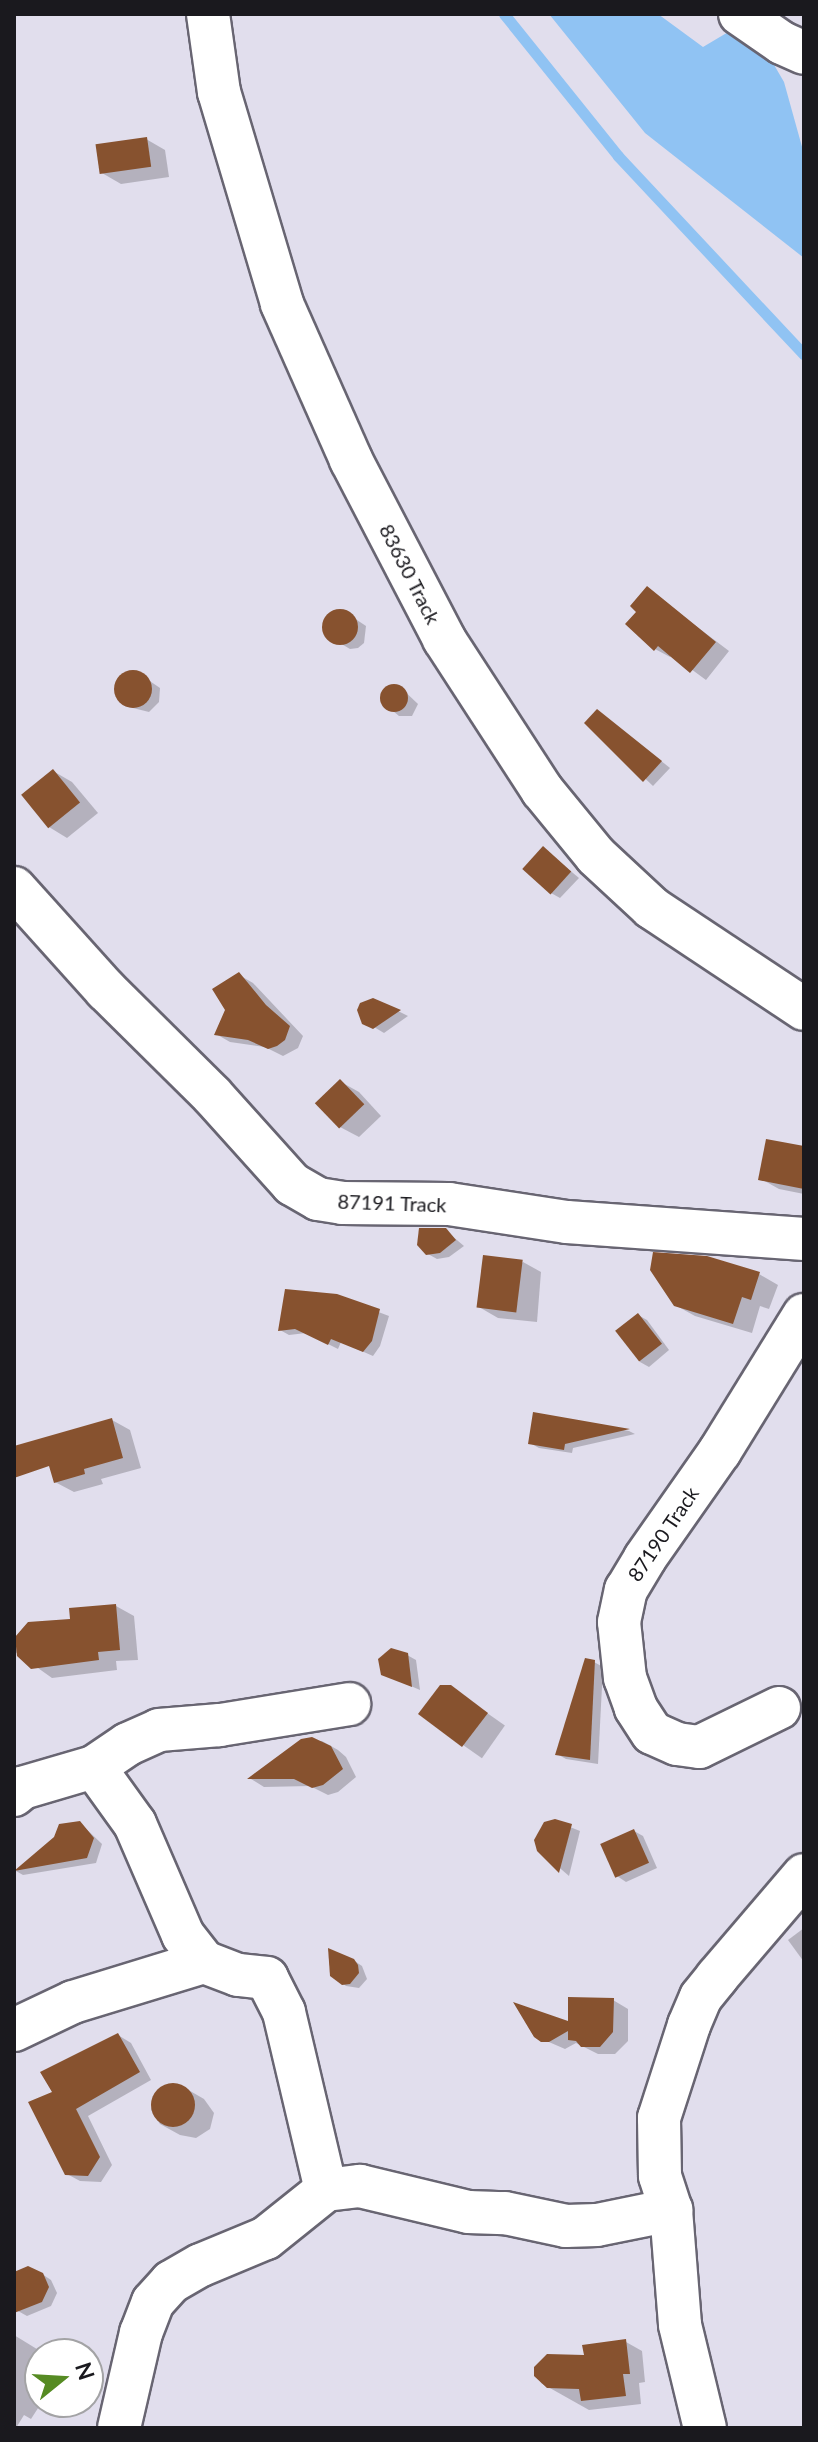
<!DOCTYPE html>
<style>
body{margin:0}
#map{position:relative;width:818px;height:2442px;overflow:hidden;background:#e1deed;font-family:Lato,sans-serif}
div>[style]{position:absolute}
.water>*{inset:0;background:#90c3f3}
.shadow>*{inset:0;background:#0003;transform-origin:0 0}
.stream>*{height:11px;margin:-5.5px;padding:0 5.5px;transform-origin:5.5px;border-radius:5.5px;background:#90c3f3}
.building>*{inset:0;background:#87522f;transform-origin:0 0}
.round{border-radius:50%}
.roads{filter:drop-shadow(2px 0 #686572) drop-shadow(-2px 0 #686572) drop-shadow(0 2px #686572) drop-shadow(0 -2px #686572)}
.minor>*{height:42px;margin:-21px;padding:0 21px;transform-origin:21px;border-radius:21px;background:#fff}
span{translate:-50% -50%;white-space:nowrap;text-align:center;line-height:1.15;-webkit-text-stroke:8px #fff;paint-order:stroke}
.street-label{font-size:20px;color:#1a191e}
.frame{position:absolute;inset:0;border:16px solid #1a191e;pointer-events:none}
.north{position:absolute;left:24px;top:2338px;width:80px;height:80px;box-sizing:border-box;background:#fff;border:2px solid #a3a3a5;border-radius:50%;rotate:72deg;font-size:22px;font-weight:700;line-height:32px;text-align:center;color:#1a191e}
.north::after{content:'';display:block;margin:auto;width:28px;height:36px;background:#568b23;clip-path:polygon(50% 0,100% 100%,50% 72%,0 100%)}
</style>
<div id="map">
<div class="water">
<div style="clip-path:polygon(549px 14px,658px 14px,703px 47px,735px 28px,766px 51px,784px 82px,804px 154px,804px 258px,645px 133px)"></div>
</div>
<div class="shadow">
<div style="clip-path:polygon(146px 139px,165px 150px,169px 177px,121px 184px,102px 173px)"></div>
<div style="clip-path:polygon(647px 589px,729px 651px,706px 680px,672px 655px,670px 657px,655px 649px,638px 612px)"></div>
<div style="clip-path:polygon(342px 610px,366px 626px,364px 643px,358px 648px,350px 649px,325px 634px,327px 617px)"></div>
<div style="clip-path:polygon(138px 673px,160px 688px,159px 702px,149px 712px,125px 706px,116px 688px,124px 674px)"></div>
<div style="clip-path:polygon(399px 686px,418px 704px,412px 716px,399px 716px,381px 701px,389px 688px)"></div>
<div style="clip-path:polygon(606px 717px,670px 768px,653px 786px,587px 723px)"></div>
<div style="clip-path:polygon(53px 771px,72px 782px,98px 813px,67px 838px,49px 827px)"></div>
<div style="clip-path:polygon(543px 848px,579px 878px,560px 898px,551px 893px)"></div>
<div style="clip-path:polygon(239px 975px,253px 983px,303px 1036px,298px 1048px,283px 1056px,265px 1047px,230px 1042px,216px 1034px)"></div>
<div style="clip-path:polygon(372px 1000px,400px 1012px,408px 1016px,384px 1033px,374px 1027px)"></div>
<div style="clip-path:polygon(341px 1082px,359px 1092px,381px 1116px,359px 1137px,340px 1127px,318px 1103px)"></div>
<div style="clip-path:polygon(804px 1148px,804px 1194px,779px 1189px,761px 1179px)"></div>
<div style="clip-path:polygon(445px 1230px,464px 1246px,449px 1257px,437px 1259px,428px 1254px)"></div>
<div style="clip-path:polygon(523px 1262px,541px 1272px,537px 1322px,498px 1318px,479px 1307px)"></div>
<div style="clip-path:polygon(759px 1274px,778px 1285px,769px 1309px,760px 1306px,752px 1333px,695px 1316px,675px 1305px)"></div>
<div style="clip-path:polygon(336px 1296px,389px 1316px,380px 1346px,373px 1356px,341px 1342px,338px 1349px,306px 1333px,289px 1335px,280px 1330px)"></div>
<div style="clip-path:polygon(638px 1315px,647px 1320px,669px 1350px,649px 1367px,640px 1362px)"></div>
<div style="clip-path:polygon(534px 1414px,629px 1431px,635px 1434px,573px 1448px,572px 1453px,539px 1448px,530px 1443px)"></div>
<div style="clip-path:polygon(112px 1420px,130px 1430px,141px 1468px,101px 1479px,103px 1484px,74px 1492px,55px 1482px)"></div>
<div style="clip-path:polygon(116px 1606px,134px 1616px,138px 1660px,116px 1661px,117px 1670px,52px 1678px,14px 1651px,14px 1642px,29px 1624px,73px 1621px)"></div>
<div style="clip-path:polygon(407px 1655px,416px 1660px,420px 1690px,383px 1674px)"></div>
<div style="clip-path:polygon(594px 1662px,603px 1667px,598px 1764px,566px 1759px,557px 1754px)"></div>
<div style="left:450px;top:1687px;width:67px;height:40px;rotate:35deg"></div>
<div style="clip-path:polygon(302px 1741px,322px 1741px,338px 1750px,346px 1757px,356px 1777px,338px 1792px,328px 1795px,310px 1786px,264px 1787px,251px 1779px)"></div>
<div style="clip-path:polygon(555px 1821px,580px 1831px,569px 1876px,539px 1850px)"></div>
<div style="clip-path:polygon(80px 1823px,102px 1844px,96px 1863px,23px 1875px,16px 1871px)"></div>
<div style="clip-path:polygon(634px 1831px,643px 1836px,657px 1868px,626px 1882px,617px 1876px)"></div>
<div style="clip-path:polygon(804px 1928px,804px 1962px,788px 1940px)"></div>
<div style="clip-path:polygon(353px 1960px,362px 1966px,367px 1979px,359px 1988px,346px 1986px,332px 1975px)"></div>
<div style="clip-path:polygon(613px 2000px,628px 2009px,628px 2041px,615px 2054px,598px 2054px,576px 2043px,565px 2049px,535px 2036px,570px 2024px)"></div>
<div style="clip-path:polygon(118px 2035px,131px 2043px,151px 2080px,88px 2116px,112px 2165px,101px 2182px,80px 2181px,67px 2174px,55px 2094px,43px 2073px)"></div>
<div style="clip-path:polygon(168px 2084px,185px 2088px,204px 2099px,214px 2113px,210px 2129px,196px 2138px,180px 2135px,160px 2124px,151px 2110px,155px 2093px)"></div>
<div style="clip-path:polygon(42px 2274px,51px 2280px,57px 2293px,51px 2306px,27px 2316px,18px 2311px,14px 2299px,14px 2276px)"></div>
<div style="clip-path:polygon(14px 2335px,45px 2354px,40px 2354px,42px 2402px,31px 2419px,24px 2415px,16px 2428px)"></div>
<div style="clip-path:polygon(626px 2342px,642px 2351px,645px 2382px,639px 2383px,641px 2404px,589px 2410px,541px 2383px,537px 2367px,586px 2357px)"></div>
</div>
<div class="stream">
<div style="left:504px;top:14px;width:182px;rotate:51.2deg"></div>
<div style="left:618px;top:156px;width:272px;rotate:46.9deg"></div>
</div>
<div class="building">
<div style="left:147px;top:137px;width:30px;height:52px;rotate:82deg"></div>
<div style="clip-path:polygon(647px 586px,716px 642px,690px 673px,658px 646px,654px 651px,625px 624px,636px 612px,630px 606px)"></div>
<div class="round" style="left:322px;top:609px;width:36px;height:36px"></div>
<div class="round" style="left:114px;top:670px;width:38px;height:38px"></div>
<div class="round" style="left:380px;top:684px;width:28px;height:28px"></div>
<div style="clip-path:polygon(597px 709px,662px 761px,643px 782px,584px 723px)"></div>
<div style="left:53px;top:769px;width:43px;height:41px;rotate:51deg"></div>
<div style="left:543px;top:846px;width:38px;height:31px;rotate:42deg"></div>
<div style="clip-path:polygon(239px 972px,266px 1005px,290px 1026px,285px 1040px,277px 1046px,268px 1049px,248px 1040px,214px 1035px,225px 1010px,212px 989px)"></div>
<div style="clip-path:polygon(373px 998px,401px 1010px,373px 1029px,362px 1024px,357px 1010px,360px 1003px)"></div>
<div style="left:340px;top:1079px;width:35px;height:35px;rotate:46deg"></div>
<div style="clip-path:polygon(766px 1139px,804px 1146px,804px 1189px,758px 1180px)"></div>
<div style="clip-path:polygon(419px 1228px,446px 1228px,456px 1240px,440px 1253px,426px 1255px,417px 1245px)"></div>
<div style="clip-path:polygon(653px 1252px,707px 1256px,760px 1272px,751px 1300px,742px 1297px,733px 1324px,674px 1306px,650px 1270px)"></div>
<div style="left:483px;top:1255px;width:40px;height:53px;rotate:7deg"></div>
<div style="clip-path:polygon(285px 1289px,337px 1294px,380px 1309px,372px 1341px,363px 1352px,331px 1339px,328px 1345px,295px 1329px,278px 1331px)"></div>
<div style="left:638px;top:1313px;width:39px;height:29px;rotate:52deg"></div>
<div style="clip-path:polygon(533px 1412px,630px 1429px,565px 1444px,564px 1450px,528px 1444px)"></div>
<div style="clip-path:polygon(112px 1418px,123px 1458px,84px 1469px,85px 1474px,54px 1483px,49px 1466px,14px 1478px,14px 1446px)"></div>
<div style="clip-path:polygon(116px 1604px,120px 1650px,98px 1652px,99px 1660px,31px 1669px,17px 1656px,15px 1637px,28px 1622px,70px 1619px,69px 1608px)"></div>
<div style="clip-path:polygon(391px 1648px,408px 1653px,412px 1687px,381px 1675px,378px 1659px)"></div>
<div style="clip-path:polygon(585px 1658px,595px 1660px,590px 1760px,555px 1755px)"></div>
<div style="clip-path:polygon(440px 1685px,451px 1685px,488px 1713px,462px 1747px,418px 1714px)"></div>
<div style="clip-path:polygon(312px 1737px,331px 1746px,343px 1769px,323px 1785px,312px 1788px,294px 1779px,247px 1779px,301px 1739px)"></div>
<div style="clip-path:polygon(555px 1819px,572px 1824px,559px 1873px,537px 1851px,534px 1840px,544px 1822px)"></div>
<div style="clip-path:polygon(80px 1821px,94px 1838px,87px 1858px,14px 1871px,54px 1837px,59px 1824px)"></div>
<div style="left:634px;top:1829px;width:37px;height:37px;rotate:66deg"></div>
<div style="clip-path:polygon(328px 1948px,354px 1959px,358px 1965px,359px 1973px,350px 1984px,342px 1985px,330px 1976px)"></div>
<div style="clip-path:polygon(568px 1997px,614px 1998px,613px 2032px,600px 2047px,581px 2047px,576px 2041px,568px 2040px,568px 2031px,549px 2042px,541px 2042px,534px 2037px,513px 2002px,568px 2021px)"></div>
<div style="clip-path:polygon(118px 2033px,140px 2072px,76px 2109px,100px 2157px,88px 2176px,65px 2175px,28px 2102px,52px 2092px,40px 2072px)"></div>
<div class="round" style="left:151px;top:2083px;width:44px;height:44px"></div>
<div style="clip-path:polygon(28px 2266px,43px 2273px,49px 2287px,42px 2302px,14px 2313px,14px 2272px)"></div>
<div style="clip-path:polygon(626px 2339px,630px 2374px,623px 2374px,626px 2396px,581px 2401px,579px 2389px,547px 2388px,534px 2376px,534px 2367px,547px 2354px,584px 2355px,582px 2345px)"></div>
</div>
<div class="roads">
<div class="minor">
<div style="left:208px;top:14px;width:79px;rotate:82deg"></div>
<div style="left:219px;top:92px;width:221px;rotate:73.4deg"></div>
<div style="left:282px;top:304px;width:171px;rotate:66.1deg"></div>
<div style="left:351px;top:460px;width:202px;rotate:62.5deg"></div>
<div style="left:444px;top:639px;width:180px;rotate:57deg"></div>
<div style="left:542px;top:790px;width:85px;rotate:50.7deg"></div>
<div style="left:596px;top:856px;width:76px;rotate:42.9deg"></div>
<div style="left:652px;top:908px;width:182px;rotate:33.6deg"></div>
<div style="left:740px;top:14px;width:51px;rotate:34.6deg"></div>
<div style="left:782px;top:43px;width:24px;rotate:24deg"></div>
<div style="left:14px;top:888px;width:137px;rotate:48deg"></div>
<div style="left:106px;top:990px;width:149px;rotate:44.7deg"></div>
<div style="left:212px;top:1095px;width:120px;rotate:48deg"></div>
<div style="left:292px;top:1184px;width:30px;rotate:30deg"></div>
<div style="left:318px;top:1199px;width:24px;rotate:9deg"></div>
<div style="left:342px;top:1203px;width:107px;rotate:0.5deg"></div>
<div style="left:449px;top:1204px;width:119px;rotate:8.7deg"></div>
<div style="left:567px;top:1222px;width:238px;rotate:4.1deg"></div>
<div style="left:779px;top:1708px;width:89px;rotate:154deg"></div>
<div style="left:699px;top:1747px;width:22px;rotate:-172deg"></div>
<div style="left:677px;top:1744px;width:27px;rotate:-156deg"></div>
<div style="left:652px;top:1733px;width:30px;rotate:-123deg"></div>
<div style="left:636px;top:1708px;width:32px;rotate:-110deg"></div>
<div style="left:625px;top:1678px;width:56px;rotate:-96.1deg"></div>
<div style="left:619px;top:1622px;width:33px;rotate:-78deg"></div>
<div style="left:626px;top:1590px;width:37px;rotate:-59deg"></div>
<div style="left:645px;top:1558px;width:131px;rotate:-55deg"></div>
<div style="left:720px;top:1451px;width:160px;rotate:-58.3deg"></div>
<div style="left:14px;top:1795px;width:11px;rotate:-41deg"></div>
<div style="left:22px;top:1788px;width:75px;rotate:-16.3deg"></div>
<div style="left:14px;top:2030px;width:65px;rotate:-25.4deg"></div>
<div style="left:73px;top:2002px;width:137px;rotate:-17deg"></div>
<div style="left:326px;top:2190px;width:183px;rotate:-103.3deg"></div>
<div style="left:284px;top:2012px;width:38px;rotate:-117deg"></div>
<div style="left:267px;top:1978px;width:29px;rotate:-174deg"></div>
<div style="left:238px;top:1975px;width:36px;rotate:-159deg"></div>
<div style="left:204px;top:1962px;width:34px;rotate:-128deg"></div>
<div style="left:183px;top:1935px;width:121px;rotate:-113.4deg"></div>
<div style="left:135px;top:1824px;width:70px;rotate:-125.7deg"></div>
<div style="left:94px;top:1767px;width:41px;rotate:-34.1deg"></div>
<div style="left:128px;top:1744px;width:34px;rotate:-24deg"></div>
<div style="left:159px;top:1730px;width:61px;rotate:-4.7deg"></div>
<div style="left:220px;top:1725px;width:131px;rotate:-9.2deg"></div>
<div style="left:671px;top:2210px;width:36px;rotate:-108deg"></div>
<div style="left:660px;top:2176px;width:58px;rotate:-91deg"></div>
<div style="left:659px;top:2118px;width:98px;rotate:-72.1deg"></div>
<div style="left:689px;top:2025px;width:30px;rotate:-67deg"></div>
<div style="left:701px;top:1997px;width:26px;rotate:-51deg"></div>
<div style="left:717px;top:1977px;width:134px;rotate:-49.5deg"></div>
<div style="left:119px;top:2428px;width:98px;rotate:-77deg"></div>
<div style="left:141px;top:2333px;width:33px;rotate:-69deg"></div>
<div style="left:153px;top:2302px;width:27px;rotate:-48deg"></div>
<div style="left:171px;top:2282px;width:34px;rotate:-30deg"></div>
<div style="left:201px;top:2265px;width:70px;rotate:-22.6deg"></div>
<div style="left:266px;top:2238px;width:77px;rotate:-38.7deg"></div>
<div style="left:326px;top:2190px;width:34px;rotate:-7deg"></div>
<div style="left:360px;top:2186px;width:111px;rotate:13.5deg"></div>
<div style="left:468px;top:2212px;width:37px;rotate:2deg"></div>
<div style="left:505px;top:2213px;width:62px;rotate:12deg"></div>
<div style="left:566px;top:2226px;width:31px;rotate:-2deg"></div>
<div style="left:597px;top:2225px;width:76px;rotate:-11.5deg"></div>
<div style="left:671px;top:2210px;width:115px;rotate:85.5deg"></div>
<div style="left:680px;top:2325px;width:106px;rotate:76.4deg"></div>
</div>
</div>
<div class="street-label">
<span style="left:410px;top:574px;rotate:63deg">83630 Track</span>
<span style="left:392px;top:1203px;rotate:2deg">87191 Track</span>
<span style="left:663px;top:1534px;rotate:-56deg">87190 Track</span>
</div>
<div class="frame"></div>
<div class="north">N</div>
</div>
